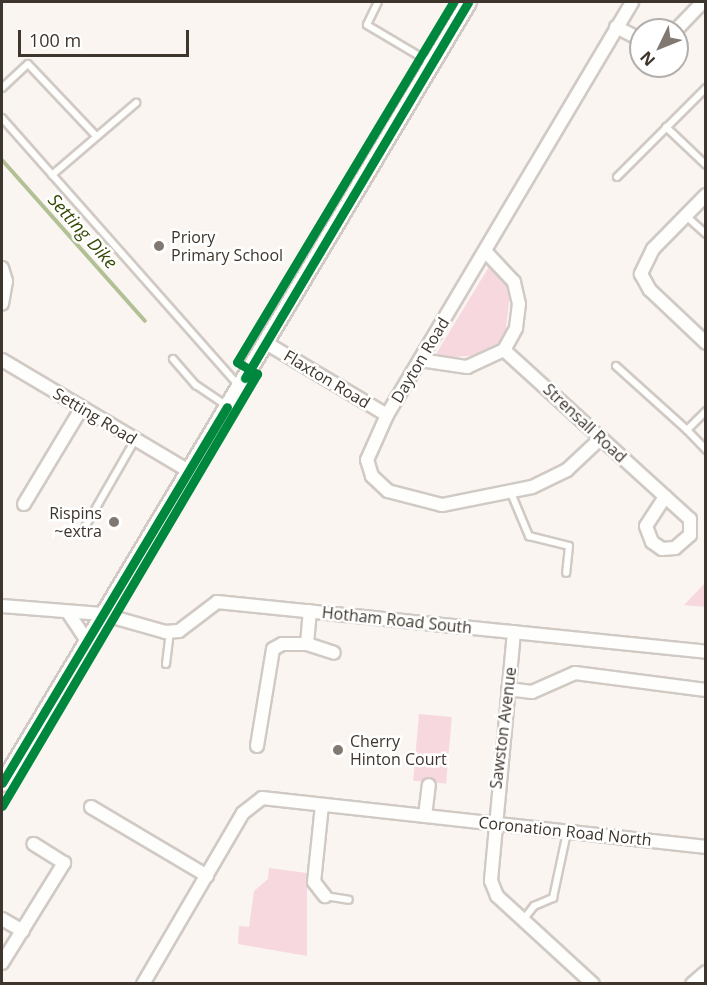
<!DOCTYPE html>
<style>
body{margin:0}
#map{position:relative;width:707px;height:985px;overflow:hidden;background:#faf5f0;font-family:"Open Sans",sans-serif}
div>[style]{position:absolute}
.green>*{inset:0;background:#f7d8de;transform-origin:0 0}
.stream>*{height:4px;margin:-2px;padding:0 2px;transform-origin:2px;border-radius:2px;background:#b2c096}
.roads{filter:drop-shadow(2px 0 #d1cac4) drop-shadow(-2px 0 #d1cac4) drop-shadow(0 2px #d1cac4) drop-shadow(0 -2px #d1cac4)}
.service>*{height:6px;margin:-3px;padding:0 3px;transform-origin:3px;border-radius:3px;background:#fefefd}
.minor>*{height:12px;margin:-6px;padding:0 6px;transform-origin:6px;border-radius:6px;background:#fefefd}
.tertiary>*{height:15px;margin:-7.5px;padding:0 7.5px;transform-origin:7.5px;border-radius:7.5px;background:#fefefd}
.cycleway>*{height:9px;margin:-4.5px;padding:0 4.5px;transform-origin:4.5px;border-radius:4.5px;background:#00873e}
.dots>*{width:16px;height:16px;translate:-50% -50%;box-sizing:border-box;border:3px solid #fff;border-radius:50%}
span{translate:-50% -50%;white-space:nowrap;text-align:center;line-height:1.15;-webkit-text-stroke:5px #fff;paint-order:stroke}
.poi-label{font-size:16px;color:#3e352c}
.left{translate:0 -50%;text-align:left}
.right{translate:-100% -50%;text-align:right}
.street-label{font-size:16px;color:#3e352c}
.water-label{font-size:18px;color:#354804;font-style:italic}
.frame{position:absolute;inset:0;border:3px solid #3e352c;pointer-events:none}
.north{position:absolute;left:629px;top:18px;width:60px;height:60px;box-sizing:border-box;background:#fff;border:2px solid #b2aeab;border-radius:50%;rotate:227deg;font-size:16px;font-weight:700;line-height:24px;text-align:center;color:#3e352c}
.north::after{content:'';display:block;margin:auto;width:21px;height:27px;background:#807871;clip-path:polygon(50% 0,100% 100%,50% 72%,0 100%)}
.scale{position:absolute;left:18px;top:30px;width:171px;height:27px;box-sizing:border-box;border:3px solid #3e352c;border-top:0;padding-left:8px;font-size:18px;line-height:21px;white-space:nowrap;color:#3e352c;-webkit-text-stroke:4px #fff;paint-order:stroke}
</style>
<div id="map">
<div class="green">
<div style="clip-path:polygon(490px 265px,504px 276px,510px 294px,505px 337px,483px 355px,441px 358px,436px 354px)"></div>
<div style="clip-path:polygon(705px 583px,705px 607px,684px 605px)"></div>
<div style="left:419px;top:714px;width:33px;height:67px;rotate:5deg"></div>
<div style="clip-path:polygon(269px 868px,307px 873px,307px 956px,238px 944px,239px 926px,249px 927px,254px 891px,268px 879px)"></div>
</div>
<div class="stream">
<div style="left:2px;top:160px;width:215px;rotate:48.4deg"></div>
</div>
<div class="roads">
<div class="service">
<div style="left:378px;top:2px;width:25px;rotate:116deg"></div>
<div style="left:367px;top:25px;width:74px;rotate:30.7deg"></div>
<div style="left:2px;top:88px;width:35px;rotate:-43deg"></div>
<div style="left:28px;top:64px;width:99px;rotate:46.6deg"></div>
<div style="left:2px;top:118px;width:358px;rotate:48.5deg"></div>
<div style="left:666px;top:127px;width:55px;rotate:43.5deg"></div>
<div style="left:52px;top:175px;width:111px;rotate:-40.6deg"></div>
<div style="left:617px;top:177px;width:126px;rotate:-45deg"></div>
<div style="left:686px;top:216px;width:27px;rotate:42deg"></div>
<div style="left:173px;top:359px;width:35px;rotate:49deg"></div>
<div style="left:196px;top:385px;width:37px;rotate:34deg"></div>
<div style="left:616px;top:366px;width:96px;rotate:42deg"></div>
<div style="left:706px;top:411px;width:27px;rotate:135deg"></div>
<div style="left:687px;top:430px;width:28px;rotate:46deg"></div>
<div style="left:511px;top:493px;width:47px;rotate:67.3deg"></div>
<div style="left:529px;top:536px;width:41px;rotate:14deg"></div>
<div style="left:569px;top:546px;width:27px;rotate:96deg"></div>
<div style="left:85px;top:527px;width:100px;rotate:-60.1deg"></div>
<div style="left:166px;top:664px;width:32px;rotate:-83deg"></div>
<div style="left:325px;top:896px;width:24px;rotate:9deg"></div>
<div style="left:523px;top:920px;width:18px;rotate:-52deg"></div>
<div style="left:534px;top:906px;width:21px;rotate:-23deg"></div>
<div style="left:553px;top:898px;width:67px;rotate:-78deg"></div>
</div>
<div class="minor">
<div style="left:616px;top:27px;width:28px;rotate:27deg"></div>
<div style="left:676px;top:30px;width:39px;rotate:-46deg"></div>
<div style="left:706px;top:195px;width:76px;rotate:134.5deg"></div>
<div style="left:653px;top:249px;width:28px;rotate:116deg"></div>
<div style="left:641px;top:274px;width:18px;rotate:61deg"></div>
<div style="left:650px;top:290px;width:77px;rotate:43.4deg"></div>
<div style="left:2px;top:268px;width:14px;rotate:73deg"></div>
<div style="left:6px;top:281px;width:23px;rotate:100deg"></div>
<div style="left:266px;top:343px;width:141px;rotate:30.8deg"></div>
<div style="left:504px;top:350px;width:251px;rotate:42.3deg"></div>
<div style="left:690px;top:519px;width:16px;rotate:90deg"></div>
<div style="left:690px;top:535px;width:20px;rotate:139deg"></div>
<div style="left:675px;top:548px;width:13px;rotate:176deg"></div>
<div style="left:662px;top:549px;width:12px;rotate:-145deg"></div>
<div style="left:652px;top:542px;width:17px;rotate:-111deg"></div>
<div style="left:646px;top:526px;width:35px;rotate:-57deg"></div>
<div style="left:2px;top:360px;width:217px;rotate:30.7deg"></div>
<div style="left:420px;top:360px;width:48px;rotate:8.5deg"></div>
<div style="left:467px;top:367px;width:41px;rotate:-24.7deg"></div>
<div style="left:504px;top:350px;width:25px;rotate:-61deg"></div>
<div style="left:516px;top:328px;width:24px;rotate:-83deg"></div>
<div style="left:519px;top:304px;width:23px;rotate:-103deg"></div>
<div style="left:514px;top:282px;width:42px;rotate:-133.1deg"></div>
<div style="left:601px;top:438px;width:47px;rotate:136.7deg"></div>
<div style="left:567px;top:470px;width:39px;rotate:154deg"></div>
<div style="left:532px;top:487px;width:92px;rotate:168.7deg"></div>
<div style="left:442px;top:505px;width:56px;rotate:-165.5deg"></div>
<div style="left:388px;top:491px;width:22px;rotate:-137deg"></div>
<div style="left:372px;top:476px;width:17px;rotate:-107deg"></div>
<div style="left:367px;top:460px;width:49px;rotate:-66deg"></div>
<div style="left:387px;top:415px;width:480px;rotate:-59.3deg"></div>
<div style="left:24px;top:504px;width:111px;rotate:-59deg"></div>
<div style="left:2px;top:606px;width:100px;rotate:4.6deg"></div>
<div style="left:102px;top:614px;width:66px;rotate:15.9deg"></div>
<div style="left:165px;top:632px;width:14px;rotate:-4deg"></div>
<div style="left:179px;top:631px;width:48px;rotate:-37.3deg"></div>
<div style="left:217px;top:602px;width:492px;rotate:5.8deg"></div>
<div style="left:69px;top:614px;width:30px;rotate:56deg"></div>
<div style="left:514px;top:632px;width:250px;rotate:95.3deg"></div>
<div style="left:491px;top:881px;width:16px;rotate:68deg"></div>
<div style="left:497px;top:896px;width:130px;rotate:42.5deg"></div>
<div style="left:307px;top:644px;width:33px;rotate:-85deg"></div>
<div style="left:508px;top:689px;width:24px;rotate:7deg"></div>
<div style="left:532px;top:692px;width:47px;rotate:-23.8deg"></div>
<div style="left:575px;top:673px;width:132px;rotate:7.4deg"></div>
<div style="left:257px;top:746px;width:98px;rotate:-80.6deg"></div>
<div style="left:273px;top:649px;width:10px;rotate:-29deg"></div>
<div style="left:282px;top:644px;width:25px"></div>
<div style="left:307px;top:644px;width:28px;rotate:18deg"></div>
<div style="left:322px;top:805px;width:77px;rotate:95.9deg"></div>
<div style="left:314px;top:882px;width:18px;rotate:52deg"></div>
<div style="left:91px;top:807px;width:135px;rotate:30.7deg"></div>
<div style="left:425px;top:816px;width:31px;rotate:-83deg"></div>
<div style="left:2px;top:919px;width:24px;rotate:30deg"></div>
<div style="left:2px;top:963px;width:118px;rotate:-58.2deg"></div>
<div style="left:64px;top:863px;width:36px;rotate:-148deg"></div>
<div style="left:143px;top:984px;width:198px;rotate:-59.7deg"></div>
<div style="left:243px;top:813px;width:24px;rotate:-38deg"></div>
<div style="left:262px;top:798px;width:445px;rotate:6.3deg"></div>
<div style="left:692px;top:984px;width:18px;rotate:-41deg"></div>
</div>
<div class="tertiary">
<div style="left:2px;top:783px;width:909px;rotate:-59.18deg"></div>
</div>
</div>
<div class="cycleway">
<div style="left:245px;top:378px;width:437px;rotate:-59.3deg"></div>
<div style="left:2px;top:783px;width:438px;rotate:-59.1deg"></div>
<div style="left:2px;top:806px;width:502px;rotate:-59.45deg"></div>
<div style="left:257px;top:374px;width:23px;rotate:-149deg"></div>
<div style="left:237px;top:362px;width:420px;rotate:-59deg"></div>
</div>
<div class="dots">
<div style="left:159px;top:246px;background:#807871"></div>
<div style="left:114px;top:522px;background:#807871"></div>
<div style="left:338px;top:750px;background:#807871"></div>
</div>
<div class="poi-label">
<span class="left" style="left:171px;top:246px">Priory<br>Primary School</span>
<span class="right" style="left:102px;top:522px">Rispins<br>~extra</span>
<span class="left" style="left:350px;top:750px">Cherry<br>Hinton Court</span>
</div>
<div class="street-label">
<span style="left:420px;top:360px;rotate:-59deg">Dayton Road</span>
<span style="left:327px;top:379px;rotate:31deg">Flaxton Road</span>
<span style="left:95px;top:416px;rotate:31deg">Setting Road</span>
<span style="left:585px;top:423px;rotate:43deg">Strensall Road</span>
<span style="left:397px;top:620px;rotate:6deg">Hotham Road South</span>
<span style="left:503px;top:728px;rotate:-83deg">Sawston Avenue</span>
<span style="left:565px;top:831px;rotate:6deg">Coronation Road North</span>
</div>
<div class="water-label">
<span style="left:83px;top:231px;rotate:48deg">Setting Dike</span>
</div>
<div class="frame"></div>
<div class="north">N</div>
<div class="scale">100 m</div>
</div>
